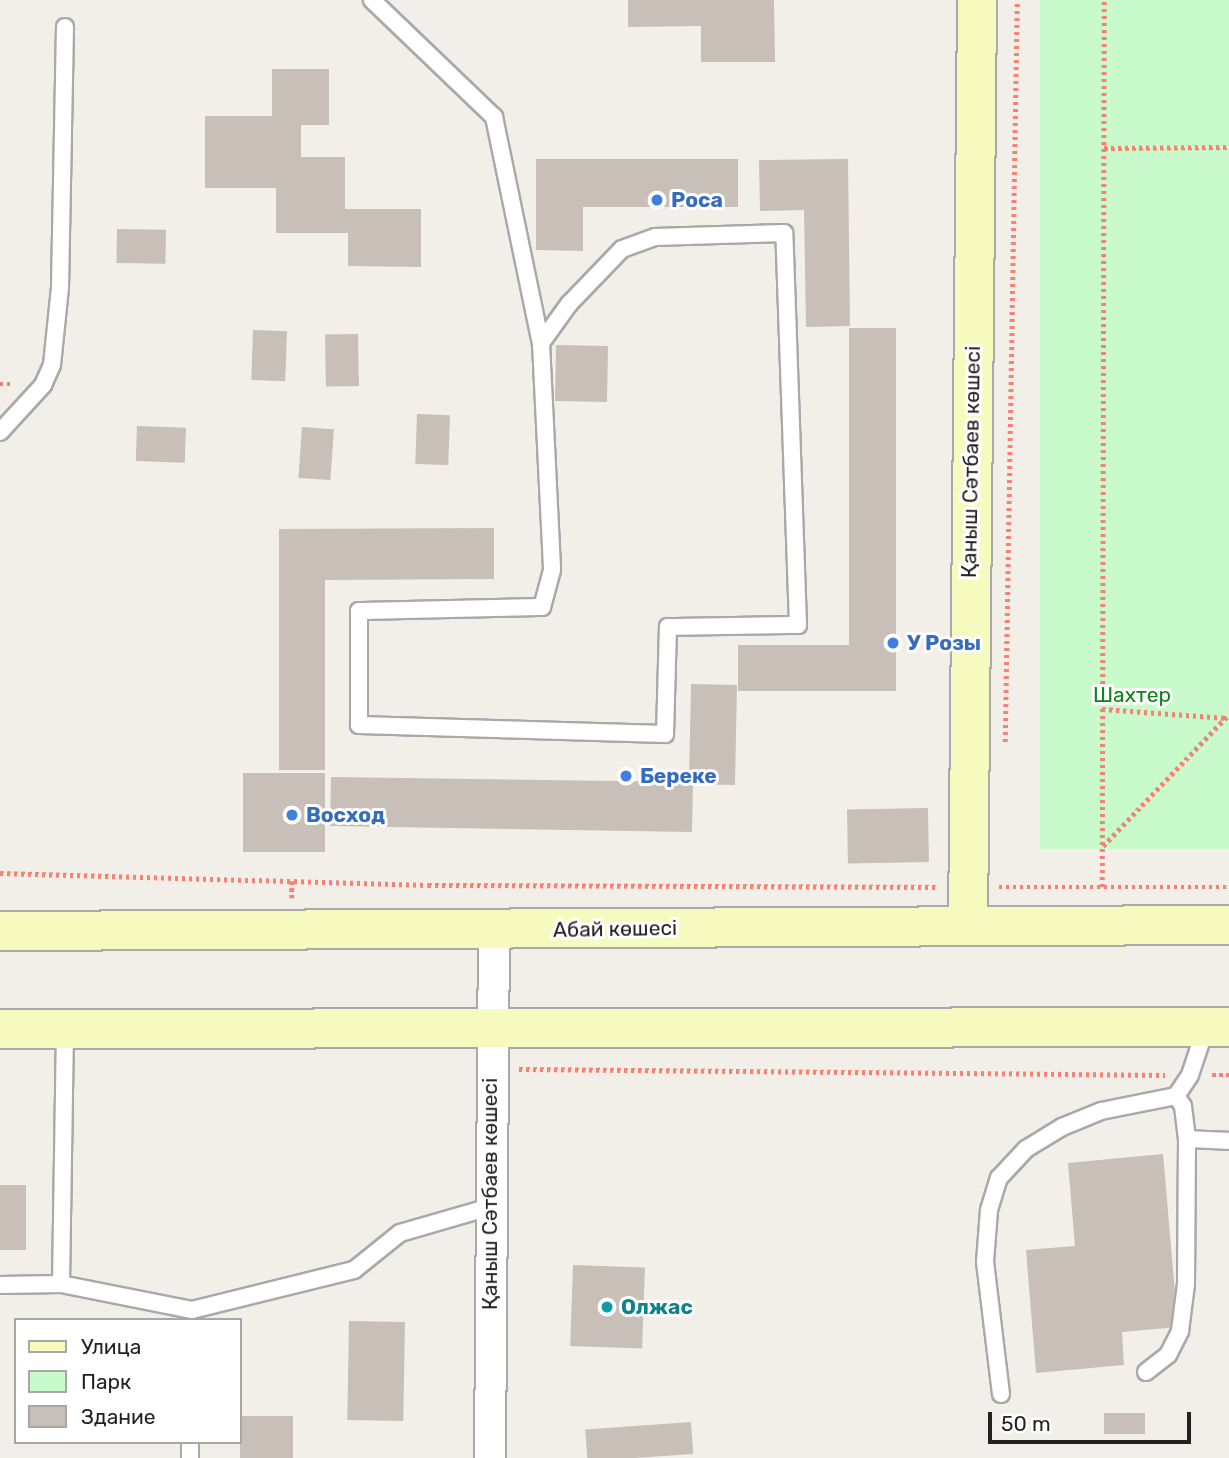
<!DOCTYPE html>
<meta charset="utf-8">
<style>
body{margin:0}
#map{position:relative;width:1229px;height:1458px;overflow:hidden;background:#f2efe9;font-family:Rubik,sans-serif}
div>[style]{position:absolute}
.park>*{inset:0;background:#c8facc;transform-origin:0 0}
.building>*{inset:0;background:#c7bfb8;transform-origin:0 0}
.path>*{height:4.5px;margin-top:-2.25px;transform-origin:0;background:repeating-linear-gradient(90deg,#fa8072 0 3.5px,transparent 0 7px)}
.roads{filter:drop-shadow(2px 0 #a9a9a9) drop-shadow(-2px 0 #a9a9a9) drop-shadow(0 2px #a9a9a9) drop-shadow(0 -2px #a9a9a9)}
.lane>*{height:16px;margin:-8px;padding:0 8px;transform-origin:8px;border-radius:8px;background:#fff}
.street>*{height:30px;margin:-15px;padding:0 15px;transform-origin:15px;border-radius:15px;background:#fff}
.secondary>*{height:38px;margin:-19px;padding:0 19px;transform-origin:19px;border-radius:19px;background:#f7fabf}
.dots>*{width:19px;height:19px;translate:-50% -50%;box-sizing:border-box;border:4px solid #fff;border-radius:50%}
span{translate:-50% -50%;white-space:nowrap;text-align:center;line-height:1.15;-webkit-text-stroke:6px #fff;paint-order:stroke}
.shop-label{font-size:21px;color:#366cbe;font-weight:700}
.left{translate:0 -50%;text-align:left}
.street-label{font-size:21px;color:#222}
.park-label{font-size:21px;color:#0c8416}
.culture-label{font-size:21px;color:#0d838f;font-weight:700}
.legend{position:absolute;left:14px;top:1318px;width:228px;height:126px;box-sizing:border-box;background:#fff;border:2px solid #a7a7a7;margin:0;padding:9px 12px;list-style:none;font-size:21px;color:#222}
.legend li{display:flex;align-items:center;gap:14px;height:35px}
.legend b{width:35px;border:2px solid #a7a7a7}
.scale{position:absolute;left:988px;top:1412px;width:203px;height:32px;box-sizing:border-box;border:4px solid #222;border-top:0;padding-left:9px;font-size:21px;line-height:24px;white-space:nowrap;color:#222;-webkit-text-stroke:5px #fff;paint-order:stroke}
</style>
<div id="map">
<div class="park">
<div style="left:1040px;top:0;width:189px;height:849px"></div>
</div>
<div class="building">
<div style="clip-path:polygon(628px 0,774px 0,775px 62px,701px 62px,701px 26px,628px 27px)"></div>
<div style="clip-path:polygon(272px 69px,329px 69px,329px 125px,301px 125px,301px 157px,345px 157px,345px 209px,421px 209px,421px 267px,348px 266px,348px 233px,276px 233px,276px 188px,205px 188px,205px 116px,272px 116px)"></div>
<div style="clip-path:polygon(536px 159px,738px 159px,738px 207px,583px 207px,583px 251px,536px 250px)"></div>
<div style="clip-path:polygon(848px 159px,850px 326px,806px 327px,804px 210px,760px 211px,759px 160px)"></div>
<div style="left:117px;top:229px;width:49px;height:34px;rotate:1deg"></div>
<div style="clip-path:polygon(849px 328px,896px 328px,896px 691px,738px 691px,738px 645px,849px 645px)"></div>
<div style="left:253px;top:330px;width:34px;height:50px;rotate:2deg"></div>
<div style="left:358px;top:334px;width:52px;height:33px;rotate:89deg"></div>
<div style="left:556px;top:345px;width:52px;height:56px;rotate:1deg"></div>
<div style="left:417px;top:414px;width:33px;height:50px;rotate:2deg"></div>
<div style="left:137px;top:426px;width:49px;height:35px;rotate:2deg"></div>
<div style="left:302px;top:427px;width:32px;height:51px;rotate:4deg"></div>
<div style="clip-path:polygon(494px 528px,494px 579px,325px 580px,325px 770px,279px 770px,279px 529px)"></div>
<div style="clip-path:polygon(691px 684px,737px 685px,735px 785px,693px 784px,692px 832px,330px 826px,331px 777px,689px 782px)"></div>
<div style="left:325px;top:773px;width:79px;height:82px;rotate:90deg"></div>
<div style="left:928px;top:808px;width:54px;height:81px;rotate:89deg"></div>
<div style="clip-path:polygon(1163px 1154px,1178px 1327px,1122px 1332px,1124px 1365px,1036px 1373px,1026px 1250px,1075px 1246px,1068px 1163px)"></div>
<div style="left:0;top:1185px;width:26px;height:65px"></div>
<div style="left:573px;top:1265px;width:72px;height:81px;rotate:2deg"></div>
<div style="left:349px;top:1321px;width:56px;height:99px;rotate:1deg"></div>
<div style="left:1145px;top:1413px;width:21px;height:41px;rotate:90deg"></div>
<div style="left:240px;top:1416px;width:53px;height:42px"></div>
<div style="left:691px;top:1422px;width:32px;height:106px;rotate:86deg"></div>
</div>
<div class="path">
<div style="left:1104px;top:148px;width:125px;rotate:-0.5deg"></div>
<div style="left:0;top:384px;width:14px"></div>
<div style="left:1102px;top:709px;width:125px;rotate:4.1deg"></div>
<div style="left:1005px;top:742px;width:742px;rotate:-89.07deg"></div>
<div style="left:1103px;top:846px;width:182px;rotate:-46.3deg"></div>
<div style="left:0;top:873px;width:428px;rotate:1.6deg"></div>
<div style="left:428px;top:885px;width:510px;rotate:0.22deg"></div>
<div style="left:292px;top:881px;width:17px;rotate:90deg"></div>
<div style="left:999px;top:887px;width:230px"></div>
<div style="left:1102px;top:887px;width:887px;rotate:-89.87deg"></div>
<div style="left:519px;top:1069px;width:646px;rotate:0.53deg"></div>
<div style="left:1212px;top:1075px;width:17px"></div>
</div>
<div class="roads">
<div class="lane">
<div style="left:372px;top:0;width:169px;rotate:43.8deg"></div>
<div style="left:494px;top:117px;width:231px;rotate:78.3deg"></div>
<div style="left:541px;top:343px;width:227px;rotate:87.2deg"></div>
<div style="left:552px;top:570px;width:38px;rotate:105deg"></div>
<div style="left:542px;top:607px;width:183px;rotate:178.7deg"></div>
<div style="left:359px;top:611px;width:114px;rotate:90deg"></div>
<div style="left:359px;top:725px;width:306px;rotate:1.7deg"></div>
<div style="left:665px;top:734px;width:107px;rotate:-88.4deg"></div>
<div style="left:668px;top:627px;width:130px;rotate:-0.9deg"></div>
<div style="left:798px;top:625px;width:392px;rotate:-92deg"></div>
<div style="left:784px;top:233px;width:129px;rotate:178.2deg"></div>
<div style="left:655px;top:237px;width:35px;rotate:160deg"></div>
<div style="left:622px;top:249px;width:76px;rotate:133.9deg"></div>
<div style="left:569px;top:304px;width:48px;rotate:125.7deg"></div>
<div style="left:0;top:432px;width:64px;rotate:-47.5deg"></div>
<div style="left:43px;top:385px;width:22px;rotate:-66deg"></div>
<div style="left:52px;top:365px;width:78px;rotate:-84.1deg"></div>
<div style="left:60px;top:287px;width:260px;rotate:-88.9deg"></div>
<div style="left:1187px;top:1139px;width:42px;rotate:2.7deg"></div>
<div style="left:61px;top:1284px;width:134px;rotate:11.2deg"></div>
<div style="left:192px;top:1310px;width:167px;rotate:-13.9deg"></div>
<div style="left:354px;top:1270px;width:59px;rotate:-38.8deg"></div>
<div style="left:400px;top:1233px;width:94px;rotate:-16.1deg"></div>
<div style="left:0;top:1285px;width:61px;rotate:-0.9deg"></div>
<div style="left:61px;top:1284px;width:255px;rotate:-89.1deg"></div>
<div style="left:1146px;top:1372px;width:28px;rotate:-38deg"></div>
<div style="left:1168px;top:1355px;width:27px;rotate:-63deg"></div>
<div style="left:1180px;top:1331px;width:47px;rotate:-82.7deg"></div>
<div style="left:1186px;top:1284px;width:145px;rotate:-89.6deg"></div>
<div style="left:1187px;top:1139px;width:33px;rotate:-97deg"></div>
<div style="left:1183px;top:1106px;width:12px;rotate:-125deg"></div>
<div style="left:1001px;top:1394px;width:133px;rotate:-96.9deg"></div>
<div style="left:985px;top:1262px;width:52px;rotate:-85.6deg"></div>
<div style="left:989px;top:1210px;width:34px;rotate:-73deg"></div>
<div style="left:999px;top:1178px;width:40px;rotate:-47deg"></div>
<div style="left:1026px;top:1149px;width:42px;rotate:-31.4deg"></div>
<div style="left:1062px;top:1127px;width:42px;rotate:-22.3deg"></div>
<div style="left:1101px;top:1111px;width:76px;rotate:-11.3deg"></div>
<div style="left:1176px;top:1096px;width:25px;rotate:-56deg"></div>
<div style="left:1190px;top:1075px;width:51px;rotate:-71.6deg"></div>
<div style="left:190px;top:1458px;width:16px;rotate:-90deg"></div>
</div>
<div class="street">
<div style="left:490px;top:1458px;width:527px;rotate:-89.57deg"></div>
</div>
<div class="secondary">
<div style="left:968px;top:925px;width:925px;rotate:-89.44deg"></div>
<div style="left:0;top:931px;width:1229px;rotate:-0.28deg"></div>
<div style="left:0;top:1029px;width:1229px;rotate:-0.09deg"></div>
</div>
</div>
<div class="dots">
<div style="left:657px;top:200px;background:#3f7fe0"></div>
<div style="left:893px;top:643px;background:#3f7fe0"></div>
<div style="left:626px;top:776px;background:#3f7fe0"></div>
<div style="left:292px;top:815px;background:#3f7fe0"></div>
<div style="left:607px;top:1307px;background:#0f9aa8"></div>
</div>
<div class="shop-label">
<span class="left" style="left:671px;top:200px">Роса</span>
<span class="left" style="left:907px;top:643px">У Розы</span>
<span class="left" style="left:640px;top:776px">Береке</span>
<span class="left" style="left:306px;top:815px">Восход</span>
</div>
<div class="street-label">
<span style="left:971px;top:462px;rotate:-89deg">Қаныш Сәтбаев көшесі</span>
<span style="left:615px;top:929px;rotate:-1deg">Абай көшесі</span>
<span style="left:490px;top:1194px;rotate:-90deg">Қаныш Сәтбаев көшесі</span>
</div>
<div class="park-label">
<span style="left:1132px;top:695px">Шахтер</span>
</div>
<div class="culture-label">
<span class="left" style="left:621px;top:1307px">Олжас</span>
</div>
<ul class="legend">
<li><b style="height:9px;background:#f7fabf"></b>Улица</li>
<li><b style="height:19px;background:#c8facc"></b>Парк</li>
<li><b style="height:19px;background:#c7bfb8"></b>Здание</li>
</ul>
<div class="scale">50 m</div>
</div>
